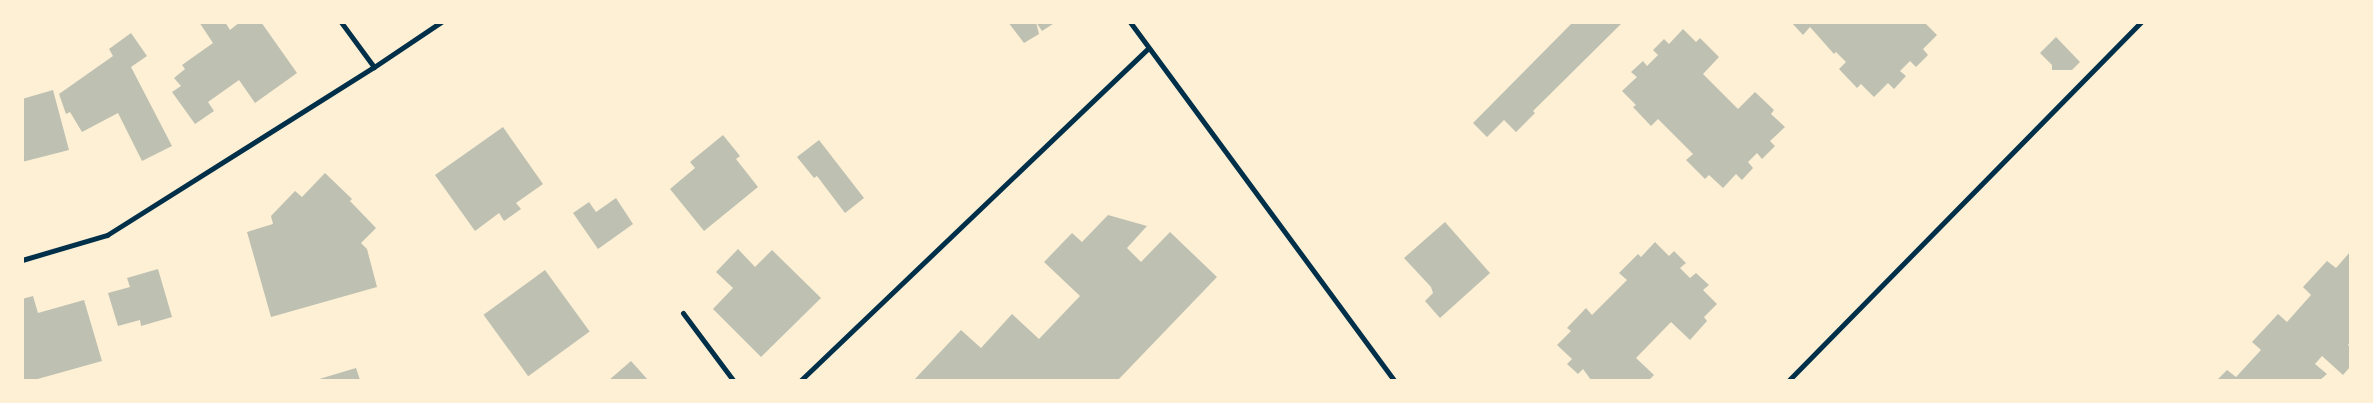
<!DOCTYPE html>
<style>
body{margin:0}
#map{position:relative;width:2373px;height:403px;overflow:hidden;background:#fdf0d5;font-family:"Sofia Sans Condensed",sans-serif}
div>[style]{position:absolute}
.building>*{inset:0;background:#bec0b2;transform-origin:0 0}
.minor>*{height:5px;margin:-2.5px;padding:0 2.5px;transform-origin:2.5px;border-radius:2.5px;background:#003049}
span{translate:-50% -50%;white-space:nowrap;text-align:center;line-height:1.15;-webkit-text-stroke:4px #fdf0d5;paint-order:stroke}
.frame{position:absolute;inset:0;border:24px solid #fdf0d5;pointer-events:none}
</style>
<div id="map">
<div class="building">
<div style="clip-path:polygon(199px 22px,225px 22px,230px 30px,240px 22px,261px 22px,297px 73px,255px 103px,239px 80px,208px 102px,214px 111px,195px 124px,172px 92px,181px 86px,174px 78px,185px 69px,182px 65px,213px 43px)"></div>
<div style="clip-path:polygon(1008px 22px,1036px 22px,1039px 34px,1024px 43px)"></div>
<div style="clip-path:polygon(1036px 22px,1056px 22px,1042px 31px)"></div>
<div style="clip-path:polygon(1573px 22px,1623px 22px,1533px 111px,1535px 113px,1516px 132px,1504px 120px,1487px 137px,1473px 123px)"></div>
<div style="clip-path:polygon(1791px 22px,1924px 22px,1937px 35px,1923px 49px,1928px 55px,1916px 67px,1910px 61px,1900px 71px,1906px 76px,1894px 89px,1888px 83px,1874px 97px,1861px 84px,1857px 88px,1839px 69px,1846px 62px,1836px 52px,1834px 54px,1810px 27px,1803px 35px)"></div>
<div style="clip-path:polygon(1683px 29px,1696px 42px,1700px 38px,1719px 57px,1703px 74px,1738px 109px,1755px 92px,1774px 110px,1771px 114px,1785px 127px,1770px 141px,1775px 146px,1762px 159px,1757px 153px,1748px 162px,1753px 168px,1742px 180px,1736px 174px,1723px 188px,1709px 175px,1705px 179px,1686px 160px,1693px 154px,1658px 119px,1651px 126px,1633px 107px,1636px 105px,1622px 91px,1637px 77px,1631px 72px,1643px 61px,1647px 66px,1658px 55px,1653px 50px,1664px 39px,1669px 44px)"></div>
<div style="clip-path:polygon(131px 33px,147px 56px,131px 67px,172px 146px,142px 161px,118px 113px,82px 132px,70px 112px,66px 114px,59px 94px,113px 56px,109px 49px)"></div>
<div style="clip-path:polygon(2056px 37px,2080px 62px,2072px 70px,2052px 70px,2052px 65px,2040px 53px)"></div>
<div style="clip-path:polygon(53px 90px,69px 150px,22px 162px,22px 99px)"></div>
<div style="clip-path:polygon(503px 127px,543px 184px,516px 203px,521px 209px,504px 221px,499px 213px,475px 231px,435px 175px)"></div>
<div style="clip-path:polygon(723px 135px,740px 156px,736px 159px,758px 187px,704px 231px,670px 189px,695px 168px,690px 162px)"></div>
<div style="clip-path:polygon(819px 140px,864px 198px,845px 213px,817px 176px,814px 178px,797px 157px)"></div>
<div style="clip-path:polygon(325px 173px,352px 199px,350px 201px,376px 228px,361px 243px,367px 249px,377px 287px,271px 317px,247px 232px,273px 224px,271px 216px,295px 191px,302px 197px)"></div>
<div style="clip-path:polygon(616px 198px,633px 224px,598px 249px,573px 213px,589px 202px,596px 212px)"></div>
<div style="clip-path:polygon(1108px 215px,1147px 226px,1127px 248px,1141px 262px,1170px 232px,1217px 277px,1118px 380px,914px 380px,961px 330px,981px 348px,1012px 314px,1039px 339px,1080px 296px,1044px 262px,1072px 233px,1082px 242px)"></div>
<div style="clip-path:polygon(1445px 222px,1490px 273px,1440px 318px,1425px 301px,1433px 293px,1431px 287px,1404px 258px)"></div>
<div style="clip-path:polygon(1655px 242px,1669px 256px,1674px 251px,1686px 263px,1680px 268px,1690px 278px,1696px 273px,1709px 285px,1703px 290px,1717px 304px,1704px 317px,1707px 321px,1690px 340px,1671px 322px,1636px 358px,1654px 375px,1649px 380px,1591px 380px,1583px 369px,1578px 374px,1567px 364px,1572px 359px,1557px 345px,1571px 331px,1567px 328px,1586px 308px,1592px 315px,1627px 280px,1619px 273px,1638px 254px,1641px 257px)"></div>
<div style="clip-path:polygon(738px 249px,755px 267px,772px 250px,821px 298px,761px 357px,713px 309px,733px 288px,716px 272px)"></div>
<div style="clip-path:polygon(2350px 252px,2350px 342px,2348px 345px,2350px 347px,2350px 367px,2343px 375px,2322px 356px,2315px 364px,2327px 374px,2320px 380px,2217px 380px,2227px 370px,2236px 377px,2261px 350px,2252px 342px,2278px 314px,2287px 322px,2311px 295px,2303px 287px,2327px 261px,2336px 268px)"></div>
<div style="clip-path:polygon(158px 269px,172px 317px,141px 326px,140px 320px,118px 326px,108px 293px,130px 287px,127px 278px)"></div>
<div style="left:545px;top:270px;width:76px;height:76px;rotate:54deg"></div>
<div style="clip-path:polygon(33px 296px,38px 313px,84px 300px,102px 361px,34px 380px,22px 380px,22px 299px)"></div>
<div style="clip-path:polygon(631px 361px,648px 380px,609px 380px)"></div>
<div style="clip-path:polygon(356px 368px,360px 380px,316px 380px)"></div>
</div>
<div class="minor">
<div style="left:1130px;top:22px;width:445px;rotate:53.6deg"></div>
<div style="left:374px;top:67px;width:81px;rotate:-33.9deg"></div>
<div style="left:22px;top:260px;width:89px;rotate:-16.4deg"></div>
<div style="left:107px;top:235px;width:315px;rotate:-32.2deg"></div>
<div style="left:374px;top:67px;width:56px;rotate:-126.3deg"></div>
<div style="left:683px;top:313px;width:84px;rotate:53.3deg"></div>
<div style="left:801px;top:380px;width:480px;rotate:-43.7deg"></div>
<div style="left:1789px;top:380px;width:502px;rotate:-45.48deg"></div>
</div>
<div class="frame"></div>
</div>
